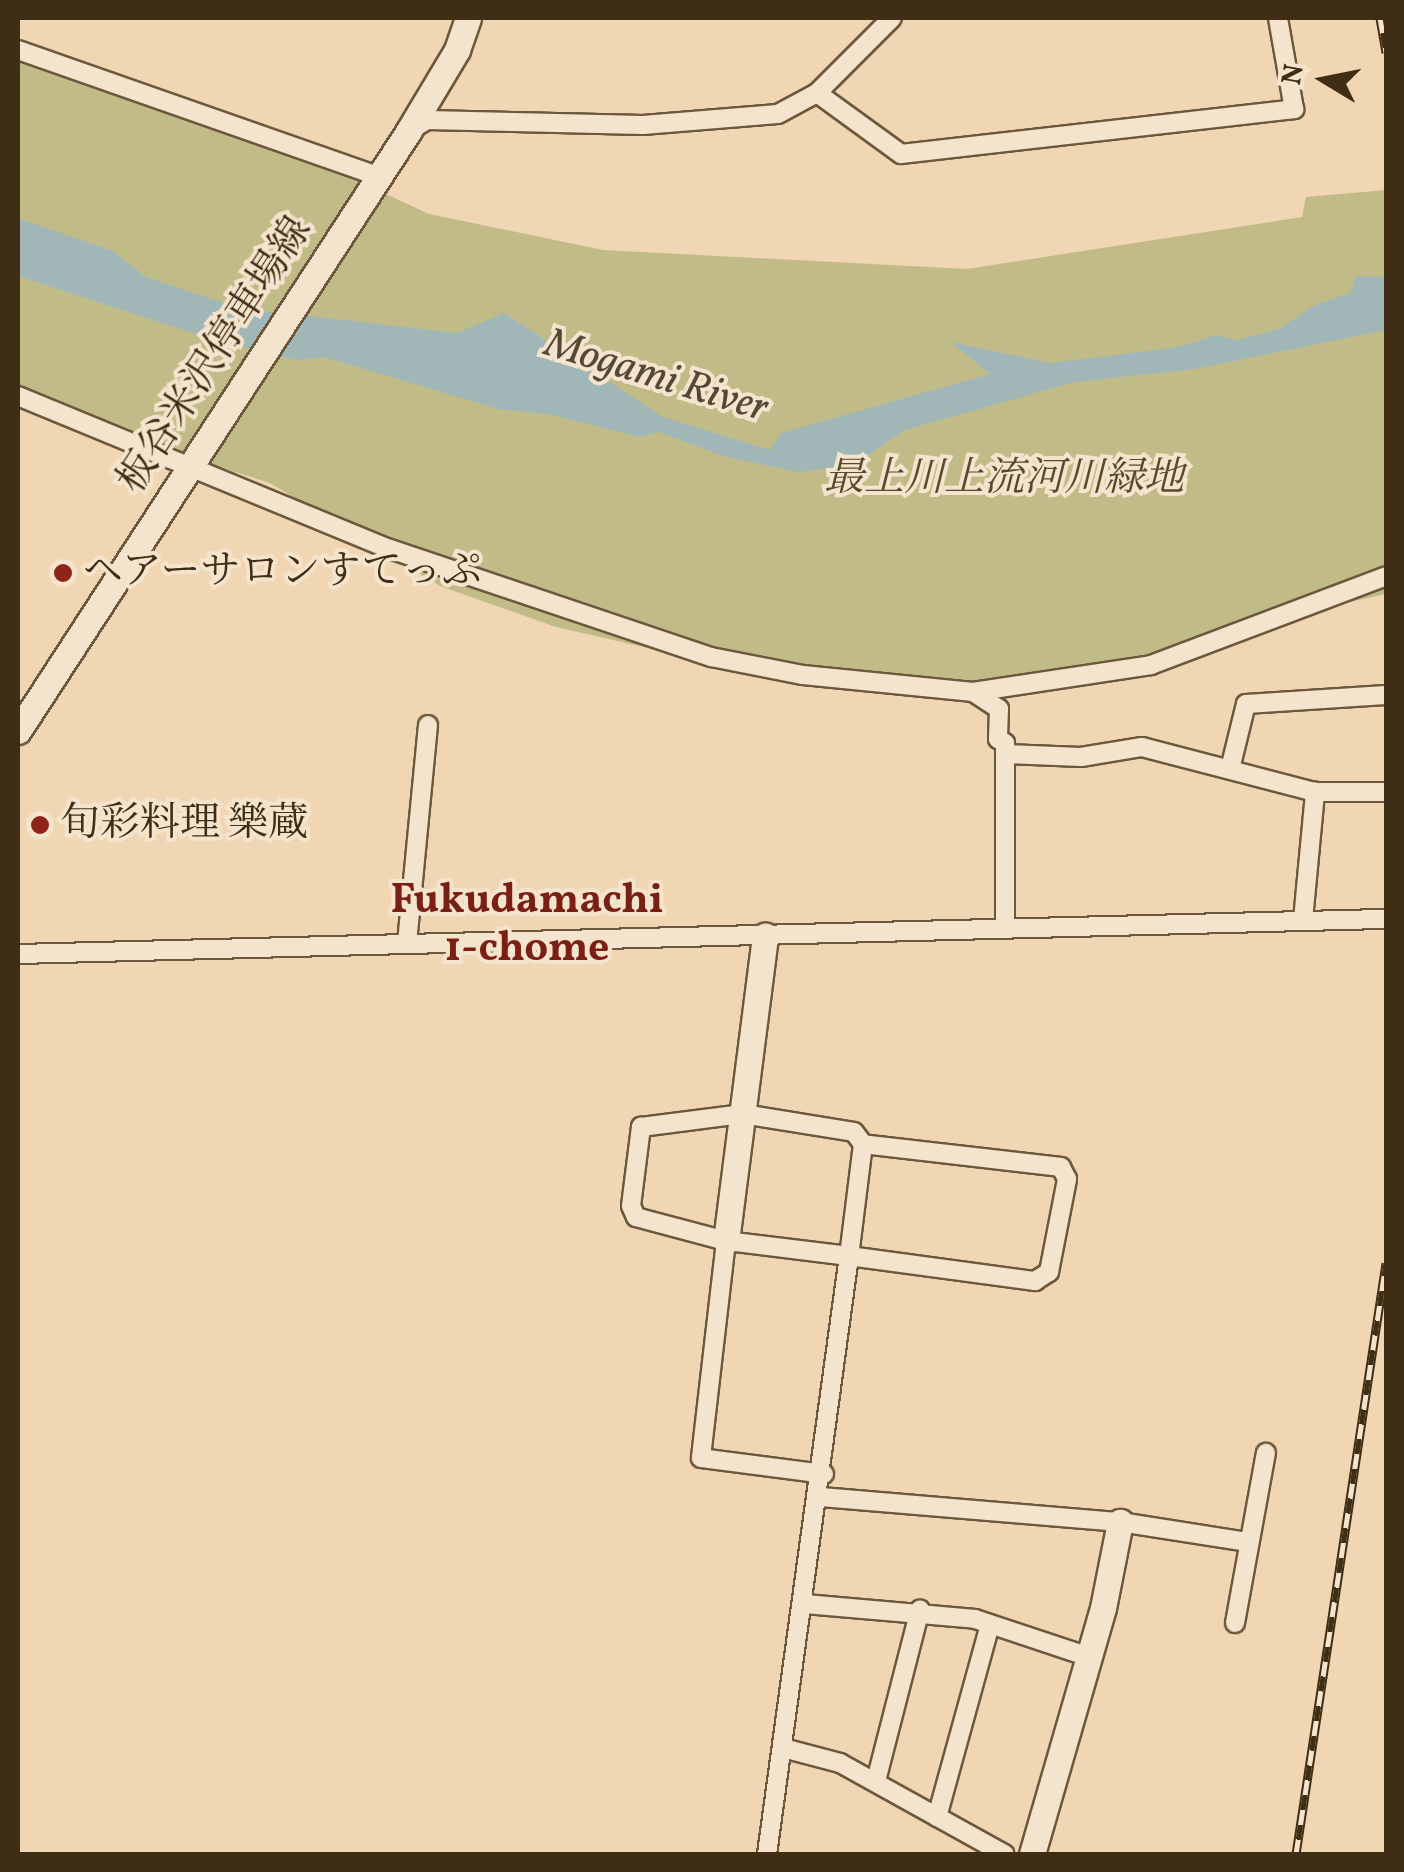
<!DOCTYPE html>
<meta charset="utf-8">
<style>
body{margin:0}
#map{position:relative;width:1404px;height:1872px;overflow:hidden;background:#f0d6b2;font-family:Vollkorn,"Noto Serif JP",serif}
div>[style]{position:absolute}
.green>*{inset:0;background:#c1bc87}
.water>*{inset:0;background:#a0b6b7}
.roads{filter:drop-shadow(2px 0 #6c583c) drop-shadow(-2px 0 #6c583c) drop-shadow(0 2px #6c583c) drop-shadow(0 -2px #6c583c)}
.street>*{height:18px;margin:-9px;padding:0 9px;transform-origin:9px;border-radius:9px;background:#f5e4cd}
.secondary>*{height:25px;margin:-12.5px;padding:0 12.5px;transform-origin:12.5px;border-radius:12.5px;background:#f5e4cd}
.rail>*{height:9px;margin-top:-4.5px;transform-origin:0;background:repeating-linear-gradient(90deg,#f5e4cd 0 15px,#402e14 0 30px);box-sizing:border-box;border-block:2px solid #402e14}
.dots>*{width:28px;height:28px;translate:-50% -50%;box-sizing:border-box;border:5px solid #f5e4cd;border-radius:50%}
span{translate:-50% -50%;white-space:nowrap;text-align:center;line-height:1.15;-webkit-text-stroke:8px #f5e4cd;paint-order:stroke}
.street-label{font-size:40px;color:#402e14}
.park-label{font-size:40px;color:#5a4a2b;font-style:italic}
.poi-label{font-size:40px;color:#402e14}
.left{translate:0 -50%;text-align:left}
.water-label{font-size:42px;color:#534935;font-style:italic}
.neighbourhood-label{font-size:42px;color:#7a1f14;font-weight:700}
.frame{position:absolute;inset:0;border:20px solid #402e14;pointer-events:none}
.north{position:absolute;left:1274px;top:30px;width:100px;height:100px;-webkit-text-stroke:8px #f5e4cd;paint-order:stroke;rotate:280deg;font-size:28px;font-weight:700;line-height:40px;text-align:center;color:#402e14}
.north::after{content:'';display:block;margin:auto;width:35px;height:45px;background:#402e14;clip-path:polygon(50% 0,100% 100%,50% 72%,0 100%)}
</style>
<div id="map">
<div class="green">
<div style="clip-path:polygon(18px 55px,356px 180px,429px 214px,603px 250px,967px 269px,1302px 217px,1306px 197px,1386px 190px,1386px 594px,1309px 611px,1153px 671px,1014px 697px,801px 683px,556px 627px,440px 586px,270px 483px,171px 452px,18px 389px)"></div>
</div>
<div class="water">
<div style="clip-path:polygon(18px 218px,113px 251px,146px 277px,239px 308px,457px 333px,504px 313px,663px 417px,770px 450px,781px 433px,990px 374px,950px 342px,1050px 363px,1178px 347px,1217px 335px,1237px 340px,1279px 329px,1313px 306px,1351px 292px,1356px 276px,1386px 277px,1386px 330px,1195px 369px,1074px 382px,905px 430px,855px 464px,799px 472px,726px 457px,659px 432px,640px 437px,547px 414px,498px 409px,324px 357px,296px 360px,205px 337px,18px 276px)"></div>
</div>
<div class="roads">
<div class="street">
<div style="left:18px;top:50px;width:381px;rotate:19.3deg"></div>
<div style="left:817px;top:93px;width:104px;rotate:36deg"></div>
<div style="left:901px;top:154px;width:396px;rotate:-6.5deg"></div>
<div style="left:1294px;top:109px;width:92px;rotate:-100deg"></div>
<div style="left:412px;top:129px;width:17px;rotate:-31deg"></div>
<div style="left:427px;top:120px;width:216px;rotate:1.3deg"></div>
<div style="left:643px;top:125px;width:135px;rotate:-4.7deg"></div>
<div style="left:778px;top:114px;width:44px;rotate:-28.3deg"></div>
<div style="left:817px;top:93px;width:106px;rotate:-45deg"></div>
<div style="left:18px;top:396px;width:402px;rotate:22.4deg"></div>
<div style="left:390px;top:549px;width:339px;rotate:18.6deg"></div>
<div style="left:711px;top:657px;width:94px;rotate:11.1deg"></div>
<div style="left:803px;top:675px;width:171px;rotate:5.7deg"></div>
<div style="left:973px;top:692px;width:180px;rotate:-8.6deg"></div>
<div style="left:1151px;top:665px;width:251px;rotate:-20.7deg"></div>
<div style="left:973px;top:692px;width:31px;rotate:33deg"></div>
<div style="left:999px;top:709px;width:30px;rotate:92deg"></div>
<div style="left:998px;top:739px;width:8px;rotate:30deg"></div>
<div style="left:1005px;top:743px;width:186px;rotate:90deg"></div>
<div style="left:1006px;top:754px;width:75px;rotate:2.3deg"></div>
<div style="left:1081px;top:757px;width:62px;rotate:-9.3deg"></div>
<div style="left:1142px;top:747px;width:179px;rotate:14.6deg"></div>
<div style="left:1230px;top:769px;width:67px;rotate:-76.2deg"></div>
<div style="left:1246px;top:704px;width:140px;rotate:-3.7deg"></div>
<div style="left:1303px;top:920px;width:129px;rotate:-84.6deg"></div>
<div style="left:1315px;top:792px;width:71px"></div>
<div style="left:407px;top:943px;width:219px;rotate:-84.5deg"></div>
<div style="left:18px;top:954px;width:1368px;rotate:-1.47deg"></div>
<div style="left:726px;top:1241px;width:218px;rotate:96.6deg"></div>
<div style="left:701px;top:1458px;width:124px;rotate:7.4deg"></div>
<div style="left:821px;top:1497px;width:300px;rotate:4.8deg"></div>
<div style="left:1120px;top:1522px;width:130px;rotate:8.9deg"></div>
<div style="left:805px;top:1604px;width:171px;rotate:5deg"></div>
<div style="left:975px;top:1619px;width:120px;rotate:18.4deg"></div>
<div style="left:1235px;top:1623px;width:173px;rotate:-79.7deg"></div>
<div style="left:783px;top:1748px;width:59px;rotate:14.7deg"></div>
<div style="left:840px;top:1763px;width:188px;rotate:29deg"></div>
<div style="left:876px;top:1781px;width:177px;rotate:-75.6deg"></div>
<div style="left:937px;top:1817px;width:200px;rotate:-74.6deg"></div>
<div style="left:767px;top:1854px;width:604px;rotate:-82.19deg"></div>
<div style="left:849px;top:1256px;width:124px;rotate:-173deg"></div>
<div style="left:726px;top:1241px;width:93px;rotate:-165.1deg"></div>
<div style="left:636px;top:1217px;width:12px;rotate:-114deg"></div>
<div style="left:631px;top:1206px;width:80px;rotate:-82.8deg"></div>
<div style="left:641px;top:1127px;width:103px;rotate:-7.3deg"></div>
<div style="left:743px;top:1114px;width:112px;rotate:9.2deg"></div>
<div style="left:854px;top:1132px;width:15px;rotate:53deg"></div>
<div style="left:863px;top:1144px;width:113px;rotate:97.1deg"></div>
<div style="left:849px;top:1256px;width:188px;rotate:7.7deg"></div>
<div style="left:1035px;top:1281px;width:17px;rotate:-33deg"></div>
<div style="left:1049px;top:1272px;width:95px;rotate:-79deg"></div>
<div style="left:1067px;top:1179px;width:13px;rotate:-117deg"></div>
<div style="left:1061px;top:1167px;width:199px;rotate:-173.4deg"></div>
</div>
<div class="secondary">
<div style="left:18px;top:731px;width:715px;rotate:-56.93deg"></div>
<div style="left:408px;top:132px;width:96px;rotate:-59.1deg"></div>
<div style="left:457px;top:50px;width:34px;rotate:-71deg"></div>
<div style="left:726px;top:1241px;width:308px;rotate:-82.7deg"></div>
<div style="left:1032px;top:1854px;width:256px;rotate:-73.9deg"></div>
<div style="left:1103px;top:1608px;width:88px;rotate:-78.8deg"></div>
</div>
</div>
<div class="rail">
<div style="left:1380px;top:18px;width:35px;rotate:80deg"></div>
<div style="left:1296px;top:1854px;width:598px;rotate:-81.34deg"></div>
</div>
<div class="dots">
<div style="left:63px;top:573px;background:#8f2418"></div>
<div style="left:40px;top:825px;background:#8f2418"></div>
</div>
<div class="street-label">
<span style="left:216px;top:356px;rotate:-57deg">板谷米沢停車場線</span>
</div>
<div class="park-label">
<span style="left:1004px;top:480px">最上川上流河川緑地</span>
</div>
<div class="poi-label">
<span class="left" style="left:83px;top:573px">ヘアーサロンすてっぷ</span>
<span class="left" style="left:60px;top:825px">旬彩料理 樂蔵</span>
</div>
<div class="water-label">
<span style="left:656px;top:378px;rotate:17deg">Mogami River</span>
</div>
<div class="neighbourhood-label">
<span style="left:527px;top:926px">Fukudamachi<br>1-chome</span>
</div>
<div class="frame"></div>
<div class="north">N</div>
</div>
